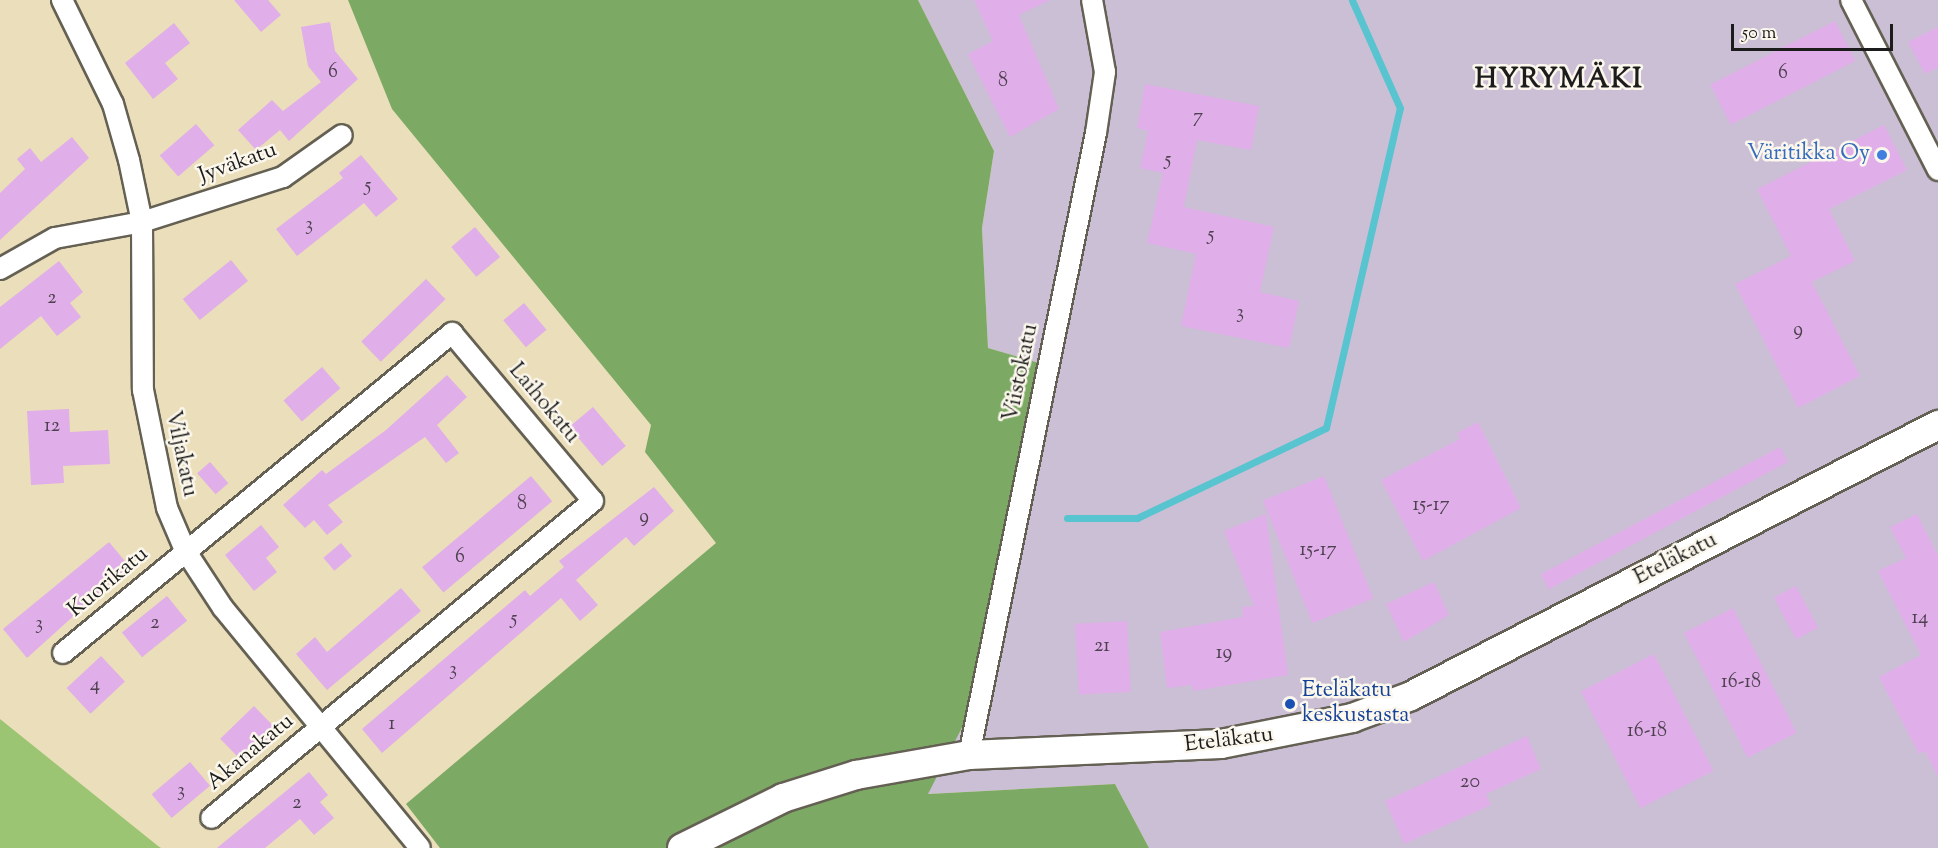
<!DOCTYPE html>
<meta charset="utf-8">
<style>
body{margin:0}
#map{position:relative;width:1938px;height:848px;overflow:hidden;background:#ebdeba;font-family:"Sorts Mill Goudy",serif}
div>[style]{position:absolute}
.industrial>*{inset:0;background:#cbbfd5}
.green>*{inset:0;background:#9bc572}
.forest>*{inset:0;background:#7caa64}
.stream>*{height:7px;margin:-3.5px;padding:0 3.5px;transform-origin:3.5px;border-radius:3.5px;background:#57c4cf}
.building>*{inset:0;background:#e0aee8;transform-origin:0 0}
.roads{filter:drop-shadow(2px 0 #646053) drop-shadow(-2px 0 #646053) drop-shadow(0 2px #646053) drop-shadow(0 -2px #646053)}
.street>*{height:20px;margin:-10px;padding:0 10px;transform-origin:10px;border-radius:10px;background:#fff}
.secondary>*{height:28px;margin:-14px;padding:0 14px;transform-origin:14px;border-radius:14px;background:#fff}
.dots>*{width:16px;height:16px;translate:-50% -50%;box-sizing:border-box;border:3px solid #fbf7ec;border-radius:50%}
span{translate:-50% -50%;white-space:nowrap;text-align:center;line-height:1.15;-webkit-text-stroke:5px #fbf7ec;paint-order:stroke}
.number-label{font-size:20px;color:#4d404f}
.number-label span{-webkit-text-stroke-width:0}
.shop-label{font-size:22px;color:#366cbe}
.right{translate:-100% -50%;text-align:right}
.street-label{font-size:22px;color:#1c1c1c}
.transit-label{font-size:22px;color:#164399}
.left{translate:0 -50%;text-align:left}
.district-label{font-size:28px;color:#1c1c1c;font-weight:700;letter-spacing:1.5px}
.scale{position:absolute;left:1731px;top:24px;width:162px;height:27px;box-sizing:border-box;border:3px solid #1c1c1c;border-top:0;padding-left:8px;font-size:18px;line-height:21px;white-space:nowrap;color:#1c1c1c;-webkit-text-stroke:4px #fbf7ec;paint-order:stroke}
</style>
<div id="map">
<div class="industrial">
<div style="clip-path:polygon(918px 0,1938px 0,1938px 848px,1149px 848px,1115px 784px,927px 794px,970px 712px,1039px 363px,988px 348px,982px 228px,994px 151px)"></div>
</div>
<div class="green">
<div style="clip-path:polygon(0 719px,158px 846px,161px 848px,0 848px)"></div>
</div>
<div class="forest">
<div style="clip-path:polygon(348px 0,918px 0,994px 151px,982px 228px,988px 348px,1039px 363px,970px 712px,928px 794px,1115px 784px,1149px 848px,440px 848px,406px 804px,716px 543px,645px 452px,651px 425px,392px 109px)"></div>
</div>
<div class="stream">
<div style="left:1067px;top:518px;width:70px"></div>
<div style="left:1137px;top:518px;width:209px;rotate:-25.5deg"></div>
<div style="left:1326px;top:428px;width:328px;rotate:-77deg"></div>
<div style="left:1400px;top:108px;width:118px;rotate:-114deg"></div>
</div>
<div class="building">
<div style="clip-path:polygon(234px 0,268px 0,281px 15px,261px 32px)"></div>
<div style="clip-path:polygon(974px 0,1050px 0,1019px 15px,1059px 109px,1010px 137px,968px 54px,993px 41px)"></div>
<div style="left:1835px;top:21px;width:45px;height:140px;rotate:63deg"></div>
<div style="clip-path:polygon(330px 22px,335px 51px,358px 79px,289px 141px,280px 130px,256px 150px,238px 130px,272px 100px,283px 111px,321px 82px,308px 66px,301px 27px)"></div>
<div style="clip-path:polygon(174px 23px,190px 43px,165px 63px,178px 79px,153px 99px,125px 63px)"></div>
<div style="clip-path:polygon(1938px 27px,1938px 67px,1925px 74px,1908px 42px)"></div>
<div style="clip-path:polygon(1145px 84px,1259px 106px,1251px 150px,1197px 140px,1184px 207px,1274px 227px,1260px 292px,1299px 301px,1289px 348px,1181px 326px,1196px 254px,1147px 243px,1163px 173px,1140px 168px,1148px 131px,1137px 128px)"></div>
<div style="left:196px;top:124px;width:28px;height:48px;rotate:49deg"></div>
<div style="clip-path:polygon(1884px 125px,1907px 170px,1829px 209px,1855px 261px,1812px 282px,1860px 376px,1798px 408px,1735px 284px,1791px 256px,1757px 189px)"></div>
<div style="clip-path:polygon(72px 137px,89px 158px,0 240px,0 193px,25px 169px,17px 159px,30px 148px,41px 162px)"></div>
<div style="clip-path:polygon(361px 155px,398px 199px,376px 217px,364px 203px,297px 256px,276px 229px,343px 178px,339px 173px)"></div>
<div style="left:475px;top:227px;width:39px;height:31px;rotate:50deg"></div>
<div style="left:231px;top:260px;width:27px;height:62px;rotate:51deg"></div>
<div style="clip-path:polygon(59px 261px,83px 292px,70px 303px,81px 317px,57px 336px,41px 316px,0 349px,0 307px)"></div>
<div style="left:426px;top:279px;width:28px;height:90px;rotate:46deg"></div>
<div style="left:524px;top:303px;width:35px;height:27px;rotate:50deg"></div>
<div style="left:322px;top:367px;width:28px;height:51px;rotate:49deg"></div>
<div style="clip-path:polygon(447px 375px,467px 397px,437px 425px,459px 453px,446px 463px,425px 437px,328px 505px,343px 522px,327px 535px,314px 520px,305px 528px,283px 505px,322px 470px,326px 474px,386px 430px)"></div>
<div style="left:593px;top:407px;width:51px;height:31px;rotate:50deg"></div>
<div style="clip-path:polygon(69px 409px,70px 432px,108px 430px,110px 464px,63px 466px,64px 483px,31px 485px,27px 411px)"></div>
<div style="clip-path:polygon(1478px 422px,1521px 508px,1423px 561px,1381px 480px,1460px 439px,1457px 433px)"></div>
<div style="left:1780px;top:447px;width:17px;height:271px;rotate:62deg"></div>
<div style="left:210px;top:462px;width:28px;height:17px;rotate:49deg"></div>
<div style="left:531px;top:476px;width:33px;height:142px;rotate:50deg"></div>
<div style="left:1324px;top:476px;width:132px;height:66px;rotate:68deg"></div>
<div style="clip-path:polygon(654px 487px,674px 511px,634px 546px,626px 537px,576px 580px,598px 605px,580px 621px,561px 598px,382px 753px,362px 729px,525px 590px,530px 596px,564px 567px,559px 561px)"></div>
<div style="clip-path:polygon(1266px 514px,1288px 675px,1193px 691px,1192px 685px,1167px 688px,1160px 632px,1243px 617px,1242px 607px,1254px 606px,1224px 531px)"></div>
<div style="clip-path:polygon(1917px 514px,1938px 556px,1938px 777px,1925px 751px,1919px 754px,1879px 677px,1921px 655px,1878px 571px,1906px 558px,1890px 527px)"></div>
<div style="clip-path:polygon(261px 525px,279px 547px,266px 558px,277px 572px,254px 591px,225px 555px)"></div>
<div style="clip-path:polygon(109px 542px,129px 566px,27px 658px,3px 629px)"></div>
<div style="left:341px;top:543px;width:17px;height:23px;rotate:50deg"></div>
<div style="clip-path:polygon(1434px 582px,1449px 615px,1404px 642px,1386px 604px)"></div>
<div style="left:1796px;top:586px;width:47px;height:25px;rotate:62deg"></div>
<div style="clip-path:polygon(401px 588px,421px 611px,327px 690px,296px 654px,315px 637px,327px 652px)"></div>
<div style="left:167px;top:596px;width:32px;height:58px;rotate:51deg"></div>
<div style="left:1733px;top:608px;width:140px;height:55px;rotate:63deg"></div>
<div style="left:1127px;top:621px;width:71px;height:52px;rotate:87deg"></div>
<div style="left:1654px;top:654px;width:131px;height:82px;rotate:63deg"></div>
<div style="left:101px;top:656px;width:35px;height:47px;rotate:47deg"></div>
<div style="left:254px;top:706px;width:35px;height:47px;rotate:46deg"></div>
<div style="clip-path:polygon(1527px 736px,1541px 769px,1486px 794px,1491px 805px,1404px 844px,1385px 801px)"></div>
<div style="left:190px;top:762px;width:31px;height:50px;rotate:50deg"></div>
<div style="clip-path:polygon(309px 772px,328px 795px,320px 802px,334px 818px,314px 835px,300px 819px,265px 848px,217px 848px)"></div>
</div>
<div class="roads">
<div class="street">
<div style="left:62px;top:0;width:116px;rotate:63.9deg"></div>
<div style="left:113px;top:104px;width:58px;rotate:74.1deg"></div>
<div style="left:129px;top:160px;width:63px;rotate:78.2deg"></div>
<div style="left:142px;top:222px;width:168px;rotate:89.7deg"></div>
<div style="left:143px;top:390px;width:120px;rotate:78.5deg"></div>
<div style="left:167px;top:508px;width:46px;rotate:66.8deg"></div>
<div style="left:185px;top:550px;width:69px;rotate:56.8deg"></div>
<div style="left:223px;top:608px;width:310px;rotate:50.6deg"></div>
<div style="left:1851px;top:0;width:191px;rotate:62.9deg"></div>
<div style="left:0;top:269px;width:63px;rotate:-29.4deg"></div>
<div style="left:55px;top:238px;width:88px;rotate:-10.4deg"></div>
<div style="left:142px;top:222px;width:148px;rotate:-17.7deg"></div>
<div style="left:283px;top:177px;width:72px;rotate:-35.4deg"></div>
<div style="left:63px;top:653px;width:504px;rotate:-39.44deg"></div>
<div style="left:452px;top:333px;width:219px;rotate:50deg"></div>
<div style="left:593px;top:501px;width:496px;rotate:140.3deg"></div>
<div style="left:969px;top:755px;width:635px;rotate:-78.46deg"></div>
<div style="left:1096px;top:133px;width:62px;rotate:-81.6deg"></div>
<div style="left:1105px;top:72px;width:73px;rotate:-100.2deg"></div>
</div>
<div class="secondary">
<div style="left:682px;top:848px;width:113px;rotate:-26.3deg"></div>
<div style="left:783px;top:798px;width:77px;rotate:-17.5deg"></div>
<div style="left:856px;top:775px;width:115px;rotate:-10deg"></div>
<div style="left:969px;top:755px;width:252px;rotate:-2.5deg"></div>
<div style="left:1221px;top:744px;width:134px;rotate:-11.2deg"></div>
<div style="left:1352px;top:718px;width:63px;rotate:-20.4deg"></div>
<div style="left:1411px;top:696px;width:593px;rotate:-27.21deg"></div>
</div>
</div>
<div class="dots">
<div style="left:1882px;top:155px;background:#3f7fe0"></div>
<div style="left:1290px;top:704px;background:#1a4fb4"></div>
</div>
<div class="number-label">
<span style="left:333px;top:72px">6</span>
<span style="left:1783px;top:73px">6</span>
<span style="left:1003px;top:81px">8</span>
<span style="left:1198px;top:117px">7</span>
<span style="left:1168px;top:160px">5</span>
<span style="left:368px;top:186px">5</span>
<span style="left:309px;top:225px">3</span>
<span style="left:1211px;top:235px">5</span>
<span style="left:52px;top:298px">2</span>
<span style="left:1240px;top:313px">3</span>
<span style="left:1798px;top:330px">9</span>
<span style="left:52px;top:426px">12</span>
<span style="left:522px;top:504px">8</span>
<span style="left:1431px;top:505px">15-17</span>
<span style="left:644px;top:517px">9</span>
<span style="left:1318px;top:550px">15-17</span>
<span style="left:460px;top:557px">6</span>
<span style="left:1920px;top:618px">14</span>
<span style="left:514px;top:619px">5</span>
<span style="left:155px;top:623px">2</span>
<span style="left:39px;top:624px">3</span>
<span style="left:1102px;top:646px">21</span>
<span style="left:1224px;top:653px">19</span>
<span style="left:453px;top:670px">3</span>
<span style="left:1741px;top:682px">16-18</span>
<span style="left:95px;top:685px">4</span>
<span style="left:392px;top:724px">1</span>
<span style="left:1647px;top:731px">16-18</span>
<span style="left:1470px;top:782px">20</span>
<span style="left:181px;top:791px">3</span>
<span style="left:297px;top:803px">2</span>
</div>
<div class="shop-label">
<span class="right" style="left:1870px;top:155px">Väritikka Oy</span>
</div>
<div class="street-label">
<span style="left:238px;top:164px;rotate:-20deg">Jyväkatu</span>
<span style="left:1022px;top:373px;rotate:-78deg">Viistokatu</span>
<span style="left:543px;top:404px;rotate:50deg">Laihokatu</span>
<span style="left:180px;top:454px;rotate:78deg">Viljakatu</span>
<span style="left:1676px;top:560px;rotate:-27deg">Eteläkatu</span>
<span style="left:109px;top:583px;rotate:-40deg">Kuorikatu</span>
<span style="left:1229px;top:741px;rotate:-7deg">Eteläkatu</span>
<span style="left:251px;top:753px;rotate:-40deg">Akanakatu</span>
</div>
<div class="transit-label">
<span class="left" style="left:1302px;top:704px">Eteläkatu<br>keskustasta</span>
</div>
<div class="district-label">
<span style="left:1559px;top:80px">HYRYMÄKI</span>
</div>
<div class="scale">50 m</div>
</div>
